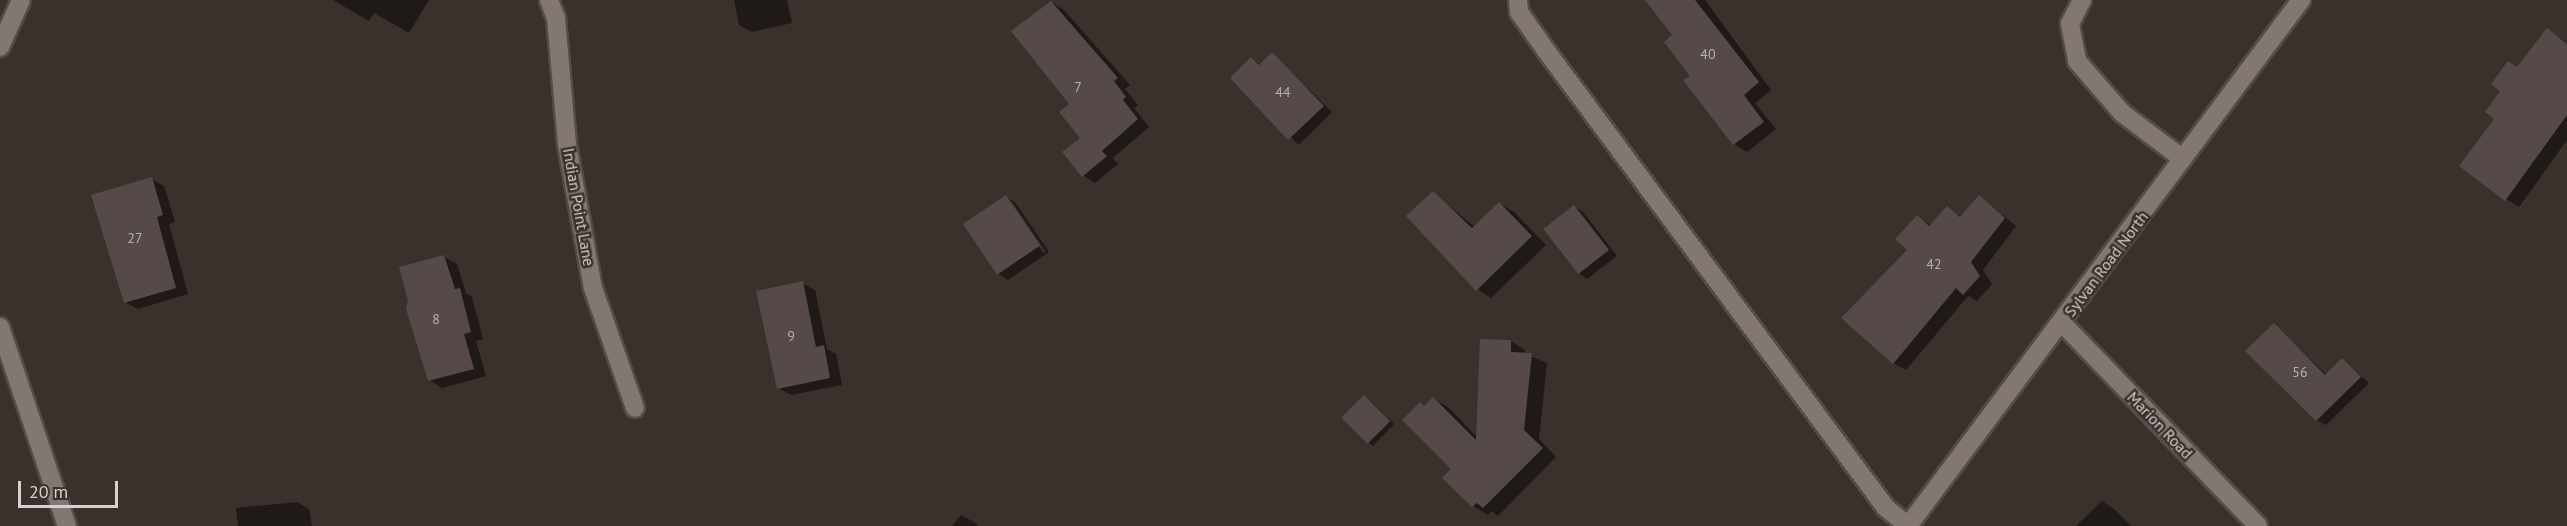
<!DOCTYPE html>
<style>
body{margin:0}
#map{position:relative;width:2567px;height:526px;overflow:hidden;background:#3a302c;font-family:"PT Sans",sans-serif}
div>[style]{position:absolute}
.shadow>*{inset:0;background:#0007}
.building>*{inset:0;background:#564a49;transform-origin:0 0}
.roads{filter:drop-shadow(2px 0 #544c48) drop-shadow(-2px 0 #544c48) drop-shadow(0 2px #544c48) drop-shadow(0 -2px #544c48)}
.lane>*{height:18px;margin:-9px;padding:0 9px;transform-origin:9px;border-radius:9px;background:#837773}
.street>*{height:18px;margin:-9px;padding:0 9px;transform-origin:9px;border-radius:9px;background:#837773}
span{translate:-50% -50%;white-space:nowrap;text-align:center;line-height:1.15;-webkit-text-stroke:5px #3a302c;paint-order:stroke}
.number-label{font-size:14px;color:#b7aead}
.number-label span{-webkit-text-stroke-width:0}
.street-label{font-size:16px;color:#d7d0ce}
.scale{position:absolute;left:18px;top:481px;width:100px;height:27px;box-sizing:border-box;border:3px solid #d7d0ce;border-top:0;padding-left:8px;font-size:18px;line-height:21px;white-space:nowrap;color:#d7d0ce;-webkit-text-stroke:4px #3a302c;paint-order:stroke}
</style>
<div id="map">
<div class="shadow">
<div style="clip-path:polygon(333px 0,429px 0,409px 33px,374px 13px,369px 21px)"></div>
<div style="clip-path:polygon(734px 0,787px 0,792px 23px,752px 32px,739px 25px)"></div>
<div style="clip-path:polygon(1655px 0,1705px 0,1771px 90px,1755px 103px,1776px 129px,1747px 152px,1734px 144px,1685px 81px,1692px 76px)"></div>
<div style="clip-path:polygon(1051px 2px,1064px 10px,1130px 85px,1125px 89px,1138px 105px,1134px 108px,1149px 127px,1113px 158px,1118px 164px,1095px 183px,1083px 175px,1082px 138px)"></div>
<div style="clip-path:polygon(2547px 30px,2567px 43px,2567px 140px,2519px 207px,2506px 199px,2497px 119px,2518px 68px)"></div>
<div style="clip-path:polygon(1272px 54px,1332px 112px,1299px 145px,1232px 78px,1251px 59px,1261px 65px)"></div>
<div style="clip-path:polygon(151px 179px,164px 186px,175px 222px,169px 224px,188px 294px,138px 309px,125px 302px)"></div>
<div style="clip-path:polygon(1433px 193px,1475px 227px,1500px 204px,1514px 212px,1546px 245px,1491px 298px,1477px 289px)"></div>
<div style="clip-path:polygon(evenodd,1006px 197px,1015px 202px,1049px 252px,1008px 280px,999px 274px,1006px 197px,1009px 202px,1012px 202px,1046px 252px,1043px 253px,1009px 202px)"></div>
<div style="clip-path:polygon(1980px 197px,2016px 226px,1983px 270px,1992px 284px,1977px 301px,1968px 296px,1906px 370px,1893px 363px,1917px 217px,1932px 226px,1947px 208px,1962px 217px)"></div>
<div style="clip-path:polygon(1574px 206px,1583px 212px,1617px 256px,1587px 279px,1578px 273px)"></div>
<div style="clip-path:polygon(444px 257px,457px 264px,466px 293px,472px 297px,483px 339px,476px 341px,486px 376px,442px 388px,429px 380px)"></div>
<div style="clip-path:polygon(802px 283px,815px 290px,827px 349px,836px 354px,842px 385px,791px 395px,778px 388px)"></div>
<div style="clip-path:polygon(2274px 325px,2327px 375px,2342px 360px,2369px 383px,2326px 425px,2317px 420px)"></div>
<div style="clip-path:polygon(1511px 341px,1525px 350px,1525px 354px,1547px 363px,1539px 439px,1556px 457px,1498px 516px,1491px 511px,1488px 515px,1473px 506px,1444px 478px,1453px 469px,1425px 407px,1433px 399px,1448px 407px,1477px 437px)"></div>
<div style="clip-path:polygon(1369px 400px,1394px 424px,1373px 446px,1369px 443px)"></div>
<div style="clip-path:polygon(2102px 501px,2114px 509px,2131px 526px,2076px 526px)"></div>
<div style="clip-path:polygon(297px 502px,309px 509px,312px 526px,238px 526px,236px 508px)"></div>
<div style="clip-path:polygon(961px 515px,974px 522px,978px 526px,952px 526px)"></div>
</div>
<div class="building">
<div style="clip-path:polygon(1645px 0,1695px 0,1759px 82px,1744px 95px,1764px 122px,1733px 145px,1683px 80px,1690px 76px,1664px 42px,1672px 35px)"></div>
<div style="clip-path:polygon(1051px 1px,1118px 78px,1114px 81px,1126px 97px,1123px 100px,1138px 119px,1102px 151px,1107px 156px,1082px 177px,1062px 152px,1080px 138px,1059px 112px,1069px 104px,1011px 31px)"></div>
<div style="clip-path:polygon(2547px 28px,2567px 44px,2567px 115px,2505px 201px,2459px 166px,2494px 119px,2485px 112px,2500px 91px,2491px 84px,2508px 61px,2517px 67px)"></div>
<div style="clip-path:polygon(1272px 52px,1324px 106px,1288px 140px,1230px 78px,1251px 57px,1259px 65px)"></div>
<div style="clip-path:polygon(152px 177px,163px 215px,157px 217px,176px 288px,124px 303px,91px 195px)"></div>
<div style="clip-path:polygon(1433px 191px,1472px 228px,1499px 202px,1532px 236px,1476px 291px,1406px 216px)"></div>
<div style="left:1006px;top:195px;width:61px;height:52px;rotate:56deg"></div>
<div style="clip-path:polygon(1979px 195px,2005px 218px,1971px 262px,1980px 276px,1963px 295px,1956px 288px,1893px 364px,1841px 318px,1907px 250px,1895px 239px,1917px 215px,1929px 226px,1947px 206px,1960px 217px)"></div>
<div style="left:1574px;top:205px;width:57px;height:39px;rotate:52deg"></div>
<div style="clip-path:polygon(444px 255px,455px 289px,460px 288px,471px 332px,464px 334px,474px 369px,428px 381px,406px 309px,408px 301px,399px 267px)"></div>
<div style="clip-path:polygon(803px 281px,816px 347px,824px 345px,830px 378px,777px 389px,756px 291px)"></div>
<div style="clip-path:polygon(2274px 323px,2325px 375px,2342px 358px,2361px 377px,2316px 421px,2245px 351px)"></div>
<div style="clip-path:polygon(1480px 339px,1511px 340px,1511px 352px,1532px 353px,1524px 430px,1543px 448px,1483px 508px,1477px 503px,1472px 507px,1442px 478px,1451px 469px,1402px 420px,1420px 402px,1424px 406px,1433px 397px,1476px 440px)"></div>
<div style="left:1364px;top:395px;width:37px;height:32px;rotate:45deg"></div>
</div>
<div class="roads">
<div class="lane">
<div style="left:1518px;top:0;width:12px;rotate:85deg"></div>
<div style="left:1519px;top:12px;width:49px;rotate:55deg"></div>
<div style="left:1547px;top:52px;width:568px;rotate:53.37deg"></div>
<div style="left:1886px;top:508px;width:28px;rotate:39deg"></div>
<div style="left:2082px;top:0;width:27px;rotate:117deg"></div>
<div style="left:2070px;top:24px;width:38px;rotate:79deg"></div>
<div style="left:2077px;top:61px;width:69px;rotate:49.1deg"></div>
<div style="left:2122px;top:113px;width:76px;rotate:37deg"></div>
</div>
<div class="street">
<div style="left:549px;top:0;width:19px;rotate:69deg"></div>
<div style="left:556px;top:18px;width:126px;rotate:85deg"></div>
<div style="left:567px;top:144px;width:146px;rotate:79.8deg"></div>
<div style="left:593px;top:288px;width:127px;rotate:70.7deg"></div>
<div style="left:0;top:47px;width:51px;rotate:-65.9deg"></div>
<div style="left:2062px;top:323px;width:282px;rotate:46deg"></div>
<div style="left:0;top:327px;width:210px;rotate:71.4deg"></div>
<div style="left:1908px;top:526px;width:657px;rotate:-53.23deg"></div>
</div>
</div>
<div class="number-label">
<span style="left:1708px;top:54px">40</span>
<span style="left:1078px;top:87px">7</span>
<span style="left:1283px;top:92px">44</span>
<span style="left:135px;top:238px">27</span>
<span style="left:1934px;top:264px">42</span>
<span style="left:436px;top:319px">8</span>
<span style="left:791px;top:336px">9</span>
<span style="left:2300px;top:372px">56</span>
</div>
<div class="street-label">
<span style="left:579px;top:207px;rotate:80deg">Indian Point Lane</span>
<span style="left:2106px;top:264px;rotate:-53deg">Sylvan Road North</span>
<span style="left:2160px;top:425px;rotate:46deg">Marion Road</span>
</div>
<div class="scale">20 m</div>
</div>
